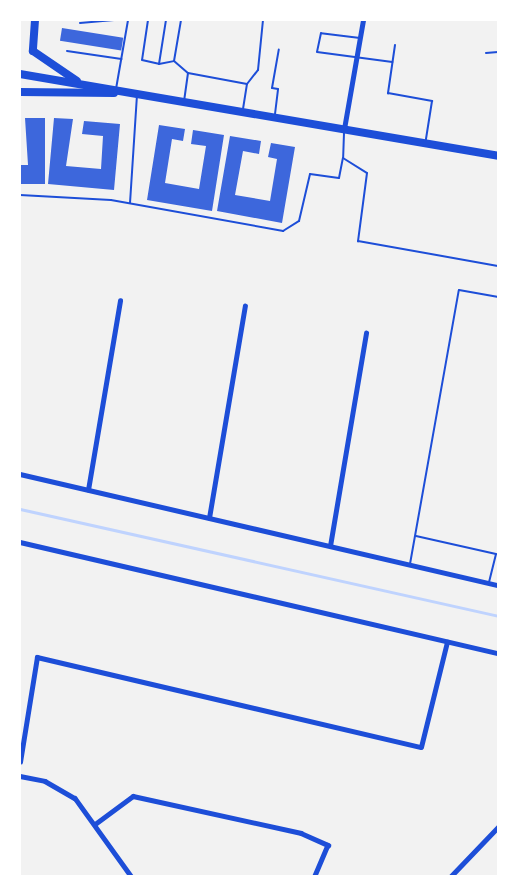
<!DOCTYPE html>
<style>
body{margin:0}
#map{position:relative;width:518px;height:896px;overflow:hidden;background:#f2f2f2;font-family:"PT Sans",sans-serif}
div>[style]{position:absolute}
.stream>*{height:3px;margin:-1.5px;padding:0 1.5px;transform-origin:1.5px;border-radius:1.5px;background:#bfd3fe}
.building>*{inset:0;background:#3d67dc;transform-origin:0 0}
.service>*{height:2px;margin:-1px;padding:0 1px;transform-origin:1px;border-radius:1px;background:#1d4ed8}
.minor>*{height:4.5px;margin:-2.25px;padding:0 2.25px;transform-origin:2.25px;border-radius:2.25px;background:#1d4ed8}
.primary>*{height:8px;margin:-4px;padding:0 4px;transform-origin:4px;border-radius:4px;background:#1d4ed8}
span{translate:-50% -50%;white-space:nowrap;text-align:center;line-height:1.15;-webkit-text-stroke:6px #fff;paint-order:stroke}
.frame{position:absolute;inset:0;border:21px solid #fff;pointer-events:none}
</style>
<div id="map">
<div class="stream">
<div style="left:20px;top:509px;width:490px;rotate:12.6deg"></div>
</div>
<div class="building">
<div style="left:62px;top:28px;width:62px;height:13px;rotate:9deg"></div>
<div style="clip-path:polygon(25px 118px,45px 118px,45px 184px,20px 184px,20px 165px,28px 165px)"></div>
<div style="clip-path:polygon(54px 118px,73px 119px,66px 166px,101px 169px,103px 136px,82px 134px,84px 121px,120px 124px,114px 190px,48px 184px)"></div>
<div style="clip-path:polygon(159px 125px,185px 129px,183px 141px,172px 139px,165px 183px,199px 189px,206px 146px,191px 144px,193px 130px,224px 135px,212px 211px,147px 200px)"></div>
<div style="clip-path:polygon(230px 136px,261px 141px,259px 154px,243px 151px,235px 195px,270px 201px,277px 159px,268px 157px,271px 143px,295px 147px,282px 223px,217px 211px)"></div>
</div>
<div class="service">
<div style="left:148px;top:20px;width:40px;rotate:98.5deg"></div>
<div style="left:142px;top:60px;width:17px;rotate:13deg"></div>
<div style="left:159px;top:64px;width:15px;rotate:-11deg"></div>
<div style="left:174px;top:61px;width:42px;rotate:-80.3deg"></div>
<div style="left:80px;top:23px;width:37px;rotate:-5deg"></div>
<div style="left:360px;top:38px;width:39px;rotate:-173deg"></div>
<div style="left:321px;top:33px;width:19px;rotate:102deg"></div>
<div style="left:317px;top:52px;width:76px;rotate:7.6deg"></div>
<div style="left:395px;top:45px;width:49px;rotate:98.3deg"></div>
<div style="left:388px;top:93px;width:45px;rotate:10.3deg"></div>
<div style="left:432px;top:101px;width:39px;rotate:99deg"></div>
<div style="left:67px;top:51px;width:55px;rotate:8.4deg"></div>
<div style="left:486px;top:53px;width:12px;rotate:-5deg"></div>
<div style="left:174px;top:61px;width:18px;rotate:41deg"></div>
<div style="left:188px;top:73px;width:27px;rotate:98deg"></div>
<div style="left:159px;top:64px;width:45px;rotate:-81deg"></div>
<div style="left:188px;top:73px;width:60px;rotate:10.6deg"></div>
<div style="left:116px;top:89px;width:70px;rotate:-80.1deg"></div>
<div style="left:243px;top:109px;width:25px;rotate:-81deg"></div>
<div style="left:247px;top:84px;width:18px;rotate:-52deg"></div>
<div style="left:258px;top:70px;width:50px;rotate:-84.3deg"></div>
<div style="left:275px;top:114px;width:25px;rotate:-83deg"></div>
<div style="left:278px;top:89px;width:6px;rotate:-171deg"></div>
<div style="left:272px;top:88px;width:39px;rotate:-80deg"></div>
<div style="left:344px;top:133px;width:25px;rotate:92deg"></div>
<div style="left:343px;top:158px;width:28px;rotate:32deg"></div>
<div style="left:367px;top:173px;width:69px;rotate:97.5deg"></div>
<div style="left:358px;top:241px;width:142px;rotate:10.1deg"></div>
<div style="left:20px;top:195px;width:91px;rotate:3.1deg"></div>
<div style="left:111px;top:200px;width:175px;rotate:10.2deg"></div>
<div style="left:283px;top:231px;width:19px;rotate:-32deg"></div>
<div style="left:299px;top:221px;width:48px;rotate:-76.8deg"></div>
<div style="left:310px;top:174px;width:29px;rotate:8deg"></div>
<div style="left:339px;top:178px;width:20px;rotate:-79deg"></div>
<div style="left:130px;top:203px;width:107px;rotate:-86.3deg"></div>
<div style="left:416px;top:536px;width:82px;rotate:12.7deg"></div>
<div style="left:496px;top:554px;width:29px;rotate:104deg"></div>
<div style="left:410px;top:564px;width:278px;rotate:-79.9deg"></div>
<div style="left:459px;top:290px;width:40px;rotate:10deg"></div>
</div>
<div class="minor">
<div style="left:344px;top:129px;width:111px;rotate:-80.1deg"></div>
<div style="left:20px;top:474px;width:491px;rotate:13.1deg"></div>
<div style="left:88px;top:490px;width:192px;rotate:-80.4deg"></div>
<div style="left:209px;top:518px;width:215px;rotate:-80.4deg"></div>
<div style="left:20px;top:542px;width:491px;rotate:13.1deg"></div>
<div style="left:330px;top:546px;width:216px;rotate:-80.4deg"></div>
<div style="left:20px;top:762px;width:106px;rotate:-80.8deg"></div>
<div style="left:37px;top:657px;width:394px;rotate:13.2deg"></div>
<div style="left:421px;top:747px;width:108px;rotate:-76.1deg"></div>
<div style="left:20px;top:776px;width:25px;rotate:11deg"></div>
<div style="left:45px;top:781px;width:34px;rotate:30deg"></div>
<div style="left:75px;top:798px;width:96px;rotate:54.3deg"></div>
<div style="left:95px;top:824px;width:47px;rotate:-36.4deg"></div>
<div style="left:133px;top:796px;width:172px;rotate:12.4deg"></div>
<div style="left:301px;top:833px;width:30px;rotate:24deg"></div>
<div style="left:328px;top:845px;width:34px;rotate:113deg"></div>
<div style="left:451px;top:876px;width:68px;rotate:-46.2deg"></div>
</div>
<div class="primary">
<div style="left:35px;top:20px;width:31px;rotate:94deg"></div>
<div style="left:33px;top:51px;width:53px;rotate:34.3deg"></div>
<div style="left:20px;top:74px;width:485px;rotate:9.7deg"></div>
<div style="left:20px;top:92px;width:94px;rotate:0.6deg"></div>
</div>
<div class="frame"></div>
</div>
